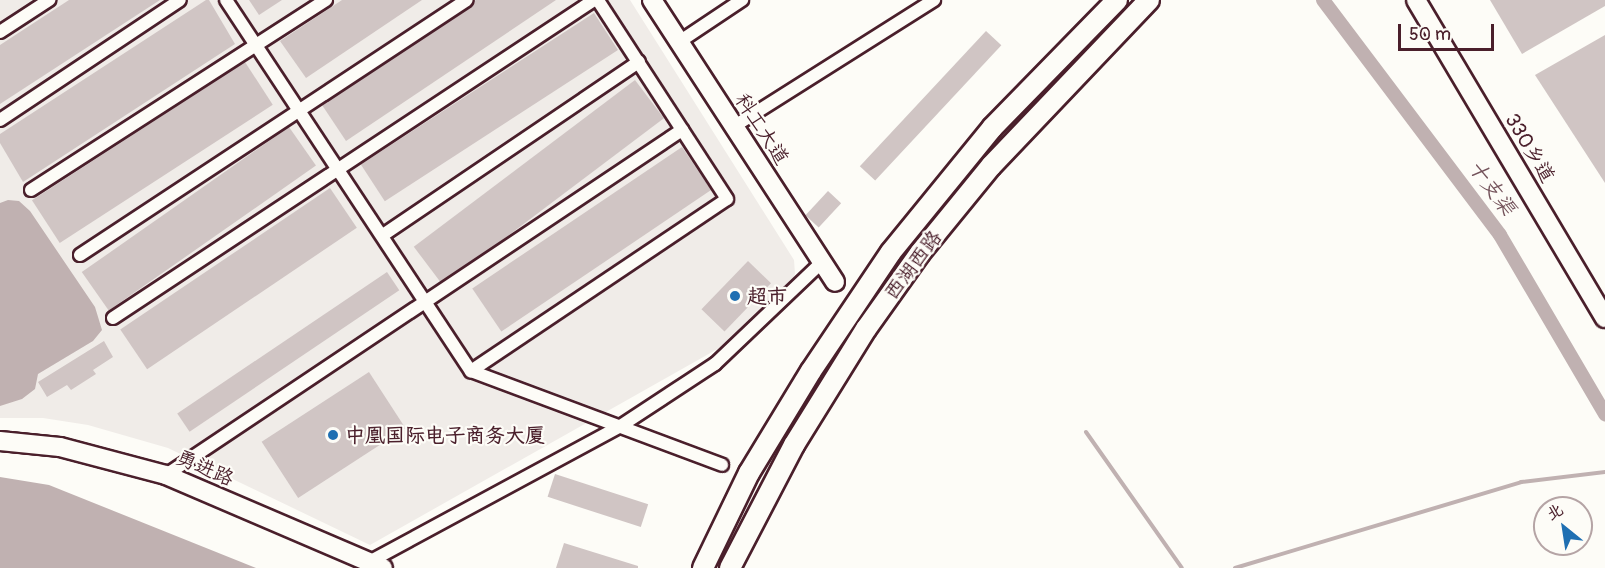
<!DOCTYPE html>
<meta charset="utf-8">
<style>
body{margin:0}
#map{position:relative;width:1605px;height:568px;overflow:hidden;background:#fdfcf7;font-family:Pangolin,"LXGW WenKai TC",sans-serif}
div>[style]{position:absolute}
.built>*{inset:0;background:#f0ece8}
.water>*{inset:0;background:#c0b1b1}
.stream>*{height:4px;margin:-2px;padding:0 2px;transform-origin:2px;border-radius:2px;background:#c0b1b1}
.canal>*{height:14px;margin:-7px;padding:0 7px;transform-origin:7px;border-radius:7px;background:#c0b1b1}
.building>*{inset:0;background:#d0c5c4;transform-origin:0 0}
.roads{filter:drop-shadow(2px 0 #4a1f2b) drop-shadow(-2px 0 #4a1f2b) drop-shadow(0 2px #4a1f2b) drop-shadow(0 -2px #4a1f2b)}
.street>*{height:12px;margin:-6px;padding:0 6px;transform-origin:6px;border-radius:6px;background:#fdfcf7}
.secondary>*{height:18px;margin:-9px;padding:0 9px;transform-origin:9px;border-radius:9px;background:#fdfcf7}
.primary>*{height:20px;margin:-10px;padding:0 10px;transform-origin:10px;border-radius:10px;background:#fdfcf7}
.dots>*{width:16px;height:16px;translate:-50% -50%;box-sizing:border-box;border:3px solid #fdfcf7;border-radius:50%}
span{translate:-50% -50%;white-space:nowrap;text-align:center;line-height:1.15;-webkit-text-stroke:4.5px #fdfcf7;paint-order:stroke}
.street-label{font-size:20px;color:#4a1f2b}
.poi-label{font-size:20px;color:#4a1f2b;font-weight:700}
.left{translate:0 -50%;text-align:left}
.water-label{font-size:21px;color:#73525a;font-style:italic}
.north{position:absolute;left:1533px;top:496px;width:60px;height:60px;box-sizing:border-box;background:#fdfcf7;border:2px solid #b5a4a5;border-radius:50%;rotate:330deg;font-size:16px;font-weight:700;line-height:24px;text-align:center;color:#4a1f2b}
.north::after{content:'';display:block;margin:auto;width:21px;height:27px;background:#1f6fb2;clip-path:polygon(50% 0,100% 100%,50% 72%,0 100%)}
.scale{position:absolute;left:1398px;top:24px;width:96px;height:27px;box-sizing:border-box;border:3px solid #4a1f2b;border-top:0;padding-left:8px;font-size:18px;line-height:21px;white-space:nowrap;color:#4a1f2b;-webkit-text-stroke:4px #fdfcf7;paint-order:stroke}
</style>
<div id="map">
<div class="built">
<div style="clip-path:polygon(0 0,630px 0,794px 260px,795px 274px,790px 285px,721px 347px,370px 545px,168px 448px,88px 425px,43px 418px,0 418px)"></div>
</div>
<div class="water">
<div style="clip-path:polygon(8px 200px,19px 201px,30px 211px,95px 307px,102px 330px,93px 341px,38px 374px,35px 389px,22px 399px,0 406px,0 203px)"></div>
<div style="clip-path:polygon(0 477px,49px 485px,256px 568px,0 568px)"></div>
</div>
<div class="stream">
<div style="left:1086px;top:432px;width:166px;rotate:54.8deg"></div>
<div style="left:1235px;top:568px;width:299px;rotate:-16.7deg"></div>
<div style="left:1521px;top:482px;width:85px;rotate:-6.8deg"></div>
</div>
<div class="canal">
<div style="left:1323px;top:0;width:294px;rotate:53deg"></div>
<div style="left:1500px;top:235px;width:208px;rotate:59.6deg"></div>
</div>
<div class="building">
<div style="clip-path:polygon(69px 0,160px 0,0 104px,0 45px)"></div>
<div style="clip-path:polygon(206px 0,209px 0,235px 44px,23px 182px,0 143px,0 134px)"></div>
<div style="clip-path:polygon(249px 0,282px 0,259px 15px)"></div>
<div style="clip-path:polygon(342px 0,422px 0,306px 78px,280px 41px)"></div>
<div style="clip-path:polygon(476px 0,556px 0,346px 141px,322px 105px)"></div>
<div style="clip-path:polygon(1490px 0,1605px 0,1605px 6px,1522px 54px)"></div>
<div style="left:594px;top:13px;width:44px;height:278px;rotate:57deg"></div>
<div style="left:986px;top:31px;width:21px;height:185px;rotate:43deg"></div>
<div style="clip-path:polygon(1605px 35px,1605px 183px,1535px 75px)"></div>
<div style="left:245px;top:62px;width:51px;height:254px;rotate:57deg"></div>
<div style="left:635px;top:80px;width:48px;height:277px;rotate:53deg"></div>
<div style="left:289px;top:127px;width:47px;height:253px;rotate:55deg"></div>
<div style="left:682px;top:147px;width:52px;height:253px;rotate:56deg"></div>
<div style="left:330px;top:188px;width:48px;height:253px;rotate:56deg"></div>
<div style="left:828px;top:191px;width:18px;height:33px;rotate:43deg"></div>
<div style="left:748px;top:261px;width:32px;height:67px;rotate:44deg"></div>
<div style="left:387px;top:272px;width:22px;height:253px;rotate:56deg"></div>
<div style="clip-path:polygon(104px 341px,113px 357px,93px 370px,96px 374px,71px 390px,67px 385px,47px 397px,38px 382px)"></div>
<div style="left:369px;top:372px;width:67px;height:128px;rotate:57deg"></div>
<div style="left:555px;top:474px;width:98px;height:24px;rotate:18deg"></div>
<div style="clip-path:polygon(564px 543px,638px 566px,638px 568px,556px 568px)"></div>
</div>
<div class="roads">
<div class="street">
<div style="left:226px;top:0;width:445px;rotate:56.6deg"></div>
<div style="left:471px;top:371px;width:268px;rotate:20.5deg"></div>
<div style="left:0;top:32px;width:59px;rotate:-33.1deg"></div>
<div style="left:679px;top:42px;width:76px;rotate:-33.7deg"></div>
<div style="left:0;top:120px;width:216px;rotate:-33.7deg"></div>
<div style="left:733px;top:127px;width:238px;rotate:-32.3deg"></div>
<div style="left:31px;top:190px;width:351px;rotate:-32.8deg"></div>
<div style="left:383px;top:235px;width:309px;rotate:-34.1deg"></div>
<div style="left:80px;top:255px;width:463px;rotate:-33.4deg"></div>
<div style="left:113px;top:318px;width:577px;rotate:-33.47deg"></div>
<div style="left:471px;top:371px;width:308px;rotate:-33.9deg"></div>
<div style="left:727px;top:199px;width:237px;rotate:-123deg"></div>
<div style="left:166px;top:475px;width:621px;rotate:-33.77deg"></div>
<div style="left:369px;top:562px;width:284px;rotate:-28.4deg"></div>
<div style="left:619px;top:427px;width:115px;rotate:-33.3deg"></div>
<div style="left:715px;top:364px;width:141px;rotate:-43.6deg"></div>
</div>
<div class="secondary">
<div style="left:652px;top:0;width:336px;rotate:57deg"></div>
<div style="left:1416px;top:0;width:370px;rotate:59.3deg"></div>
<div style="left:0;top:441px;width:60px;rotate:5.7deg"></div>
<div style="left:60px;top:447px;width:110px;rotate:14.8deg"></div>
<div style="left:166px;top:475px;width:236px;rotate:23.2deg"></div>
</div>
<div class="primary">
<div style="left:703px;top:568px;width:106px;rotate:-64.2deg"></div>
<div style="left:749px;top:473px;width:119px;rotate:-58.7deg"></div>
<div style="left:811px;top:371px;width:143px;rotate:-56.1deg"></div>
<div style="left:891px;top:252px;width:160px;rotate:-50.8deg"></div>
<div style="left:992px;top:128px;width:179px;rotate:-45.7deg"></div>
<div style="left:730px;top:568px;width:139px;rotate:-62.5deg"></div>
<div style="left:794px;top:445px;width:137px;rotate:-58.2deg"></div>
<div style="left:866px;top:329px;width:93px;rotate:-54.6deg"></div>
<div style="left:920px;top:253px;width:112px;rotate:-50.8deg"></div>
<div style="left:991px;top:166px;width:229px;rotate:-46.4deg"></div>
</div>
</div>
<div class="dots">
<div style="left:735px;top:296px;background:#1f6fb2"></div>
<div style="left:333px;top:435px;background:#1f6fb2"></div>
</div>
<div class="street-label">
<span style="left:762px;top:129px;rotate:57deg">科工大道</span>
<span style="left:1530px;top:148px;rotate:59deg">330乡道</span>
<span style="left:913px;top:265px;rotate:-53deg">西湖西路</span>
<span style="left:205px;top:468px;rotate:23deg">勇进路</span>
</div>
<div class="poi-label">
<span class="left" style="left:747px;top:296px">超市</span>
<span class="left" style="left:345px;top:435px">中凰国际电子商务大厦</span>
</div>
<div class="water-label">
<span style="left:1491px;top:188px;rotate:53deg">十支渠</span>
</div>
<div class="north">北</div>
<div class="scale">50 m</div>
</div>
